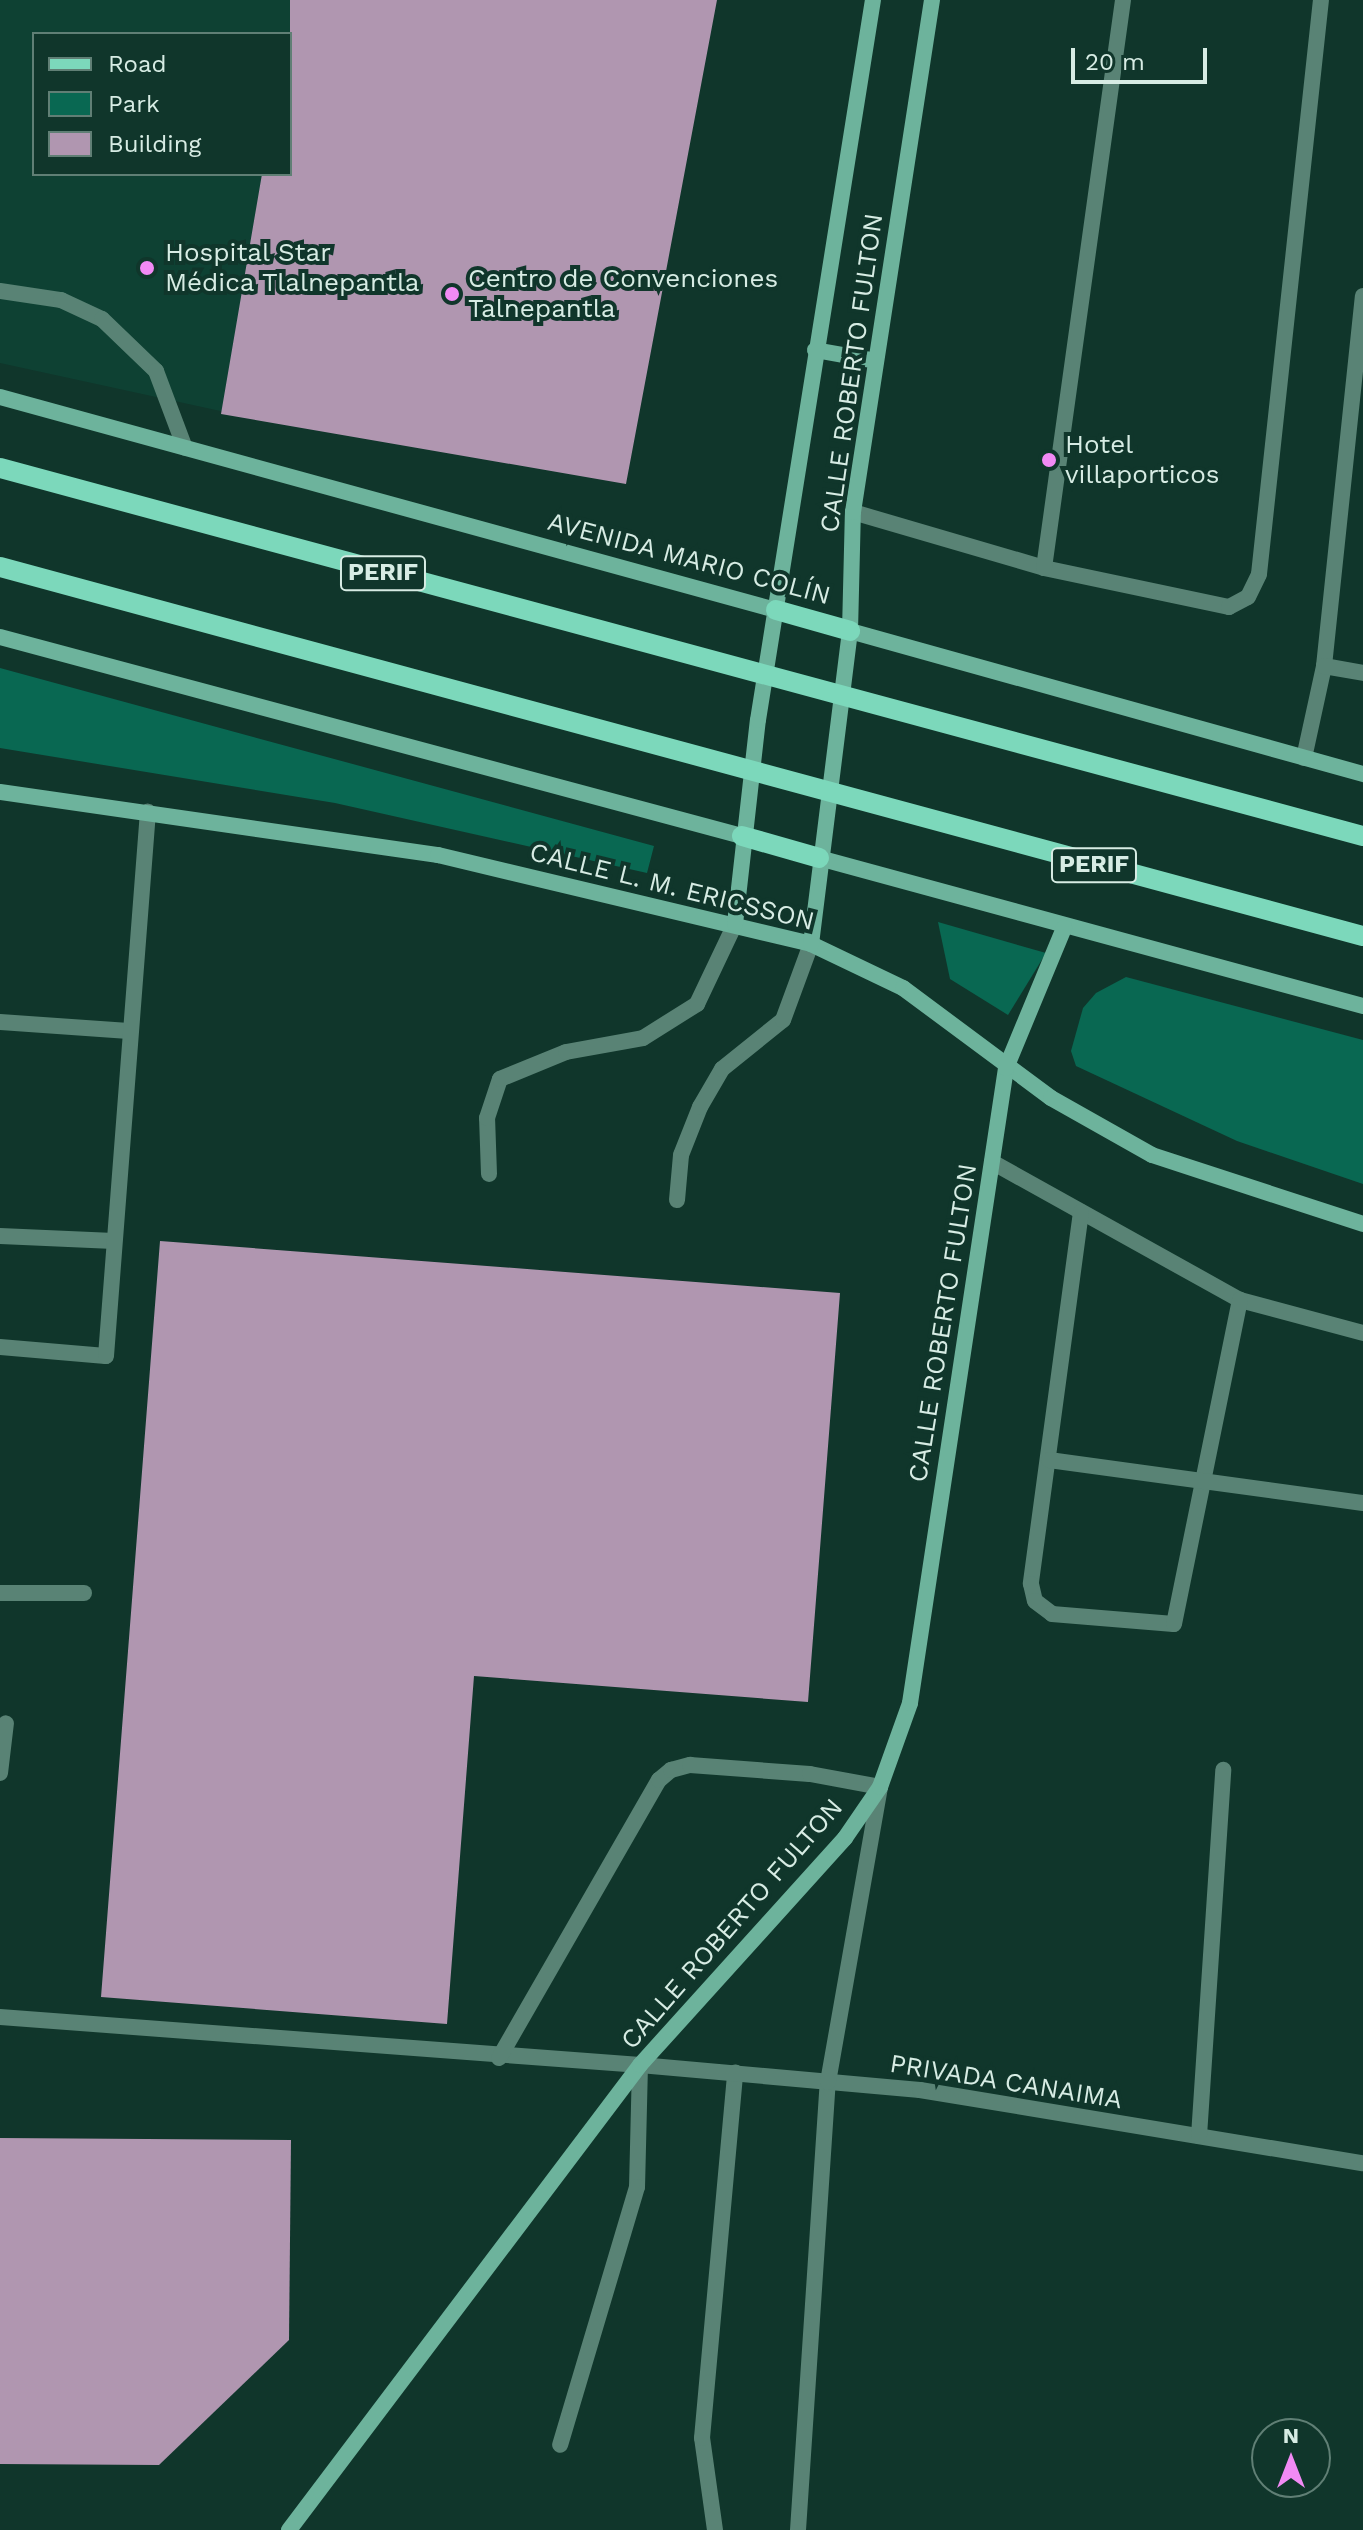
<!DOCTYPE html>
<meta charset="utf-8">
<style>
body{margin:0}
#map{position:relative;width:1363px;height:2530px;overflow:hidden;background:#10362b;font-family:"Work Sans",sans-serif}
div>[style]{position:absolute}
.built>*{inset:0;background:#0e4133}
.green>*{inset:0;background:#096852}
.building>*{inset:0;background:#b096b0}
.lane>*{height:16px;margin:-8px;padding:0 8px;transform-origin:8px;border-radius:8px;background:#598375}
.street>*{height:16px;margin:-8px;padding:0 8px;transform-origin:8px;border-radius:8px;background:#598375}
.secondary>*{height:16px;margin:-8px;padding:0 8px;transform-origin:8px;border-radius:8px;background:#6db39c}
.primary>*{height:20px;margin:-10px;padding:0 10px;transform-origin:10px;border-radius:10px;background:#7cd8bb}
.dots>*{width:22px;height:22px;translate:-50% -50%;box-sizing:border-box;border:4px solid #10362b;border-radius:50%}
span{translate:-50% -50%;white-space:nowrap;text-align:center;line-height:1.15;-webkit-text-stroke:8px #10362b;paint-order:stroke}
.shield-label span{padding:2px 6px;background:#10362b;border:2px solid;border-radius:6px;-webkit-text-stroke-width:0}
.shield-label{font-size:24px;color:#d7ece4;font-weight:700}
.poi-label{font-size:26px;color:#d7ece4}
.left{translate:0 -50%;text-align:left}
.street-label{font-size:26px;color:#d7ece4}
.legend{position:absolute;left:32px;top:32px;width:260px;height:144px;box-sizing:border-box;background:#10362b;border:2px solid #607f75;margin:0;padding:10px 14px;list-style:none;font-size:24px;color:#d7ece4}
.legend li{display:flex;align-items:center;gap:16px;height:40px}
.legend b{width:40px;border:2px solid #607f75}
.north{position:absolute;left:1251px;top:2418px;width:80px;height:80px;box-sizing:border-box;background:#10362b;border:2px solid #607f75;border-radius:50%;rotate:0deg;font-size:22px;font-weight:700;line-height:32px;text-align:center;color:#d7ece4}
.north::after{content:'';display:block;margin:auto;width:28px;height:36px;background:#f18af4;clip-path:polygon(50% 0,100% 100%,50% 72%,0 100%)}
.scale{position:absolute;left:1071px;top:48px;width:136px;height:36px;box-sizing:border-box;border:4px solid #d7ece4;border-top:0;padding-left:10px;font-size:24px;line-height:28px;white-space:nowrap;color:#d7ece4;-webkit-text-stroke:6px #10362b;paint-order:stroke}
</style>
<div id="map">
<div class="built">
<div style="clip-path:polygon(evenodd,0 0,307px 0,323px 10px,275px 423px,0 363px,0 0,34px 34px,290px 34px,290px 174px,34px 174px,34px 34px)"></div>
</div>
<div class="green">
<div style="clip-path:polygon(0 668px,654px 846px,647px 873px,335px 803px,0 748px)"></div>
<div style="clip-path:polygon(938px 922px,1046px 953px,1008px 1015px,950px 979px)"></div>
<div style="clip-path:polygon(1126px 977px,1363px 1040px,1363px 1184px,1237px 1141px,1076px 1066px,1071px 1051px,1083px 1008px,1096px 993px)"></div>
</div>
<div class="building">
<div style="clip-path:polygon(290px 0,717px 0,626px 484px,221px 414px,262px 174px,290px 174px)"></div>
<div style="clip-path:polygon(160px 1241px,840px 1293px,808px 1702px,474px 1676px,447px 2024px,101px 1997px)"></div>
<div style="clip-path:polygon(0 2138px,291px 2140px,289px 2340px,159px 2465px,0 2464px)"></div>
</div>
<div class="lane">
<div style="left:0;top:291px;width:62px;rotate:8.4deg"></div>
<div style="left:61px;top:300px;width:45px;rotate:24.9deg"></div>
<div style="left:102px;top:319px;width:75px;rotate:43.9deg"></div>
<div style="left:156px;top:371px;width:82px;rotate:69.4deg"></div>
<div style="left:853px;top:512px;width:199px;rotate:16.3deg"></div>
<div style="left:1044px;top:568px;width:189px;rotate:11.9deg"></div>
<div style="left:1229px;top:607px;width:21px;rotate:-28deg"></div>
<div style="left:1248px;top:597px;width:25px;rotate:-64deg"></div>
<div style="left:1259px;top:574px;width:577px;rotate:-83.84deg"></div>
<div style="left:1044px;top:568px;width:573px;rotate:-82.08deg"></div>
<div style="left:1324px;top:666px;width:372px;rotate:-84deg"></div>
<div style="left:1304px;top:758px;width:94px;rotate:-77.7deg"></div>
<div style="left:1324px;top:666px;width:40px;rotate:10deg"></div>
<div style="left:0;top:1022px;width:129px;rotate:4deg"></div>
<div style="left:992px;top:1162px;width:284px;rotate:29.1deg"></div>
<div style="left:1240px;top:1300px;width:127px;rotate:15deg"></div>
<div style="left:489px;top:1174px;width:56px;rotate:-92deg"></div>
<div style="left:487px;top:1118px;width:41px;rotate:-71.6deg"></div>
<div style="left:500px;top:1079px;width:71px;rotate:-22.2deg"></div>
<div style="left:566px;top:1052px;width:78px;rotate:-10.3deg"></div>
<div style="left:643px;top:1038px;width:64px;rotate:-32.2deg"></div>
<div style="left:697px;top:1004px;width:89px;rotate:-64.6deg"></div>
<div style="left:677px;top:1200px;width:45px;rotate:-84.9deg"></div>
<div style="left:681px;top:1155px;width:52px;rotate:-68.4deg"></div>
<div style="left:700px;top:1107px;width:44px;rotate:-59.9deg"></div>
<div style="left:722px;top:1069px;width:78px;rotate:-38.8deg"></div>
<div style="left:783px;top:1020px;width:81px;rotate:-69.8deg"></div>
<div style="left:1081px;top:1212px;width:375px;rotate:97.7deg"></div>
<div style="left:1031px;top:1584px;width:17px;rotate:77deg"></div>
<div style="left:1035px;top:1601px;width:21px;rotate:37deg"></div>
<div style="left:1052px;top:1614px;width:122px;rotate:4.7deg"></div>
<div style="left:1174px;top:1624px;width:331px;rotate:-78.5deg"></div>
<div style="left:0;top:1236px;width:114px;rotate:2.5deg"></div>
<div style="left:0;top:1347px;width:106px;rotate:4.9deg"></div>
<div style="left:106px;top:1356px;width:546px;rotate:-85.59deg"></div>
<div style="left:1049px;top:1460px;width:317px;rotate:7.8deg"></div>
<div style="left:0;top:1593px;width:84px"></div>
<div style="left:0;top:1773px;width:50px;rotate:-83.2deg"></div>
<div style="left:0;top:2017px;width:642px;rotate:4.29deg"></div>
<div style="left:640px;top:2065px;width:122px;rotate:91.4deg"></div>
<div style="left:637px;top:2187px;width:269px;rotate:106.6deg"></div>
<div style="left:499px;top:2058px;width:321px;rotate:-60.1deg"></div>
<div style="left:659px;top:1780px;width:16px;rotate:-40deg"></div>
<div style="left:671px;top:1770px;width:20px;rotate:-15deg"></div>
<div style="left:690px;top:1765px;width:120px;rotate:4.3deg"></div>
<div style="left:810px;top:1774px;width:71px;rotate:10.5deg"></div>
<div style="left:715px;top:2530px;width:93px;rotate:-98deg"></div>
<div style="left:702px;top:2438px;width:367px;rotate:-84.8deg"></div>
<div style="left:798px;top:2530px;width:449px;rotate:-86.2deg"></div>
</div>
<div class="street">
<div style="left:640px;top:2065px;width:281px;rotate:5.1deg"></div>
<div style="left:920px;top:2090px;width:449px;rotate:9.4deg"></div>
<div style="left:828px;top:2082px;width:300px;rotate:-80deg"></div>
<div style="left:1199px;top:2136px;width:367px;rotate:-86.2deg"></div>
</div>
<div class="secondary">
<div style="left:815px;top:350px;width:62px;rotate:10.2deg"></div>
<div style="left:0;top:397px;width:805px;rotate:15.35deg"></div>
<div style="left:850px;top:631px;width:533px;rotate:15.58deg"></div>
<div style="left:0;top:637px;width:768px;rotate:15.01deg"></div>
<div style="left:0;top:792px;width:443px;rotate:8.2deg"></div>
<div style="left:438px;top:855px;width:383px;rotate:13.4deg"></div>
<div style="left:811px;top:944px;width:102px;rotate:25.6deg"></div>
<div style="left:903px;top:988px;width:184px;rotate:36.6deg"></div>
<div style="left:1051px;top:1098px;width:116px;rotate:29.4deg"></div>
<div style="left:1152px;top:1155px;width:222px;rotate:18.1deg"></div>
<div style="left:819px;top:858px;width:564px;rotate:15.22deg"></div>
<div style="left:735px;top:924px;width:205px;rotate:-83.6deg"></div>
<div style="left:758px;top:720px;width:729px;rotate:-80.93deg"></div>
<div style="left:811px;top:944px;width:315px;rotate:-82.9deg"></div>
<div style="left:850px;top:631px;width:119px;rotate:-88.6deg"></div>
<div style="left:853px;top:512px;width:518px;rotate:-81.23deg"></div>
<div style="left:289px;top:2530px;width:583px;rotate:-52.95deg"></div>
<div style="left:640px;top:2065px;width:306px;rotate:-47.9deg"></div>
<div style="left:845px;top:1838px;width:62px;rotate:-55.5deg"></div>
<div style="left:880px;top:1787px;width:89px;rotate:-70.3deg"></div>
<div style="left:910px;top:1703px;width:642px;rotate:-81.4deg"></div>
<div style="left:1006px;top:1068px;width:152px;rotate:-67.5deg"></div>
</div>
<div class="primary">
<div style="left:0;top:468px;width:1412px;rotate:15.11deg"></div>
<div style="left:0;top:567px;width:1412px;rotate:15.15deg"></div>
<div style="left:776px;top:610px;width:77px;rotate:15.8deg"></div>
<div style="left:742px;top:836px;width:80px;rotate:15.9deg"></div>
</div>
<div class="dots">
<div style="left:147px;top:268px;background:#f18af4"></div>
<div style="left:452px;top:294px;background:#f18af4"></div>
<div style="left:1049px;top:460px;background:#f18af4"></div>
</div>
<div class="shield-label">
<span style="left:383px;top:573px">PERIF</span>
<span style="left:1094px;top:865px">PERIF</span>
</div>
<div class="poi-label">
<span class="left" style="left:165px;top:268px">Hospital Star<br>Médica Tlalnepantla</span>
<span class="left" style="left:468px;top:294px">Centro de Convenciones<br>Talnepantla</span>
<span class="left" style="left:1065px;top:460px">Hotel<br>villaporticos</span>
</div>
<div class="street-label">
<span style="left:852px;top:373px;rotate:-82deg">CALLE ROBERTO FULTON</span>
<span style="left:689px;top:559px;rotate:15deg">AVENIDA MARIO COLÍN</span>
<span style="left:672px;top:887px;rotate:14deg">CALLE L. M. ERICSSON</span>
<span style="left:943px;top:1323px;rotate:-81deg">CALLE ROBERTO FULTON</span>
<span style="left:732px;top:1924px;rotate:-49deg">CALLE ROBERTO FULTON</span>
<span style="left:1006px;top:2082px;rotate:9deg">PRIVADA CANAIMA</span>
</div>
<ul class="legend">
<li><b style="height:10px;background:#7cd8bb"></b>Road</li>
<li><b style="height:22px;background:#096852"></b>Park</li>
<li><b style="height:22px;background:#b096b0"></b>Building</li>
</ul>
<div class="north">N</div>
<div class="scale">20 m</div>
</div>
